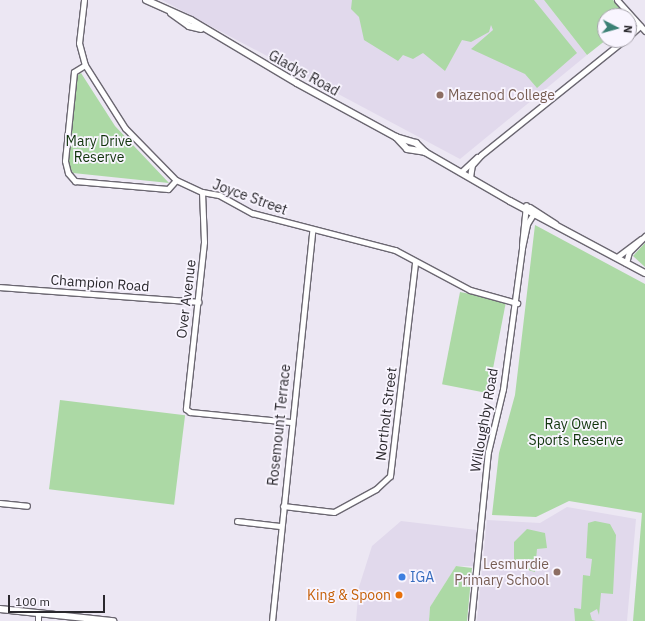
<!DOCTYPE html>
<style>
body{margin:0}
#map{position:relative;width:645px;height:621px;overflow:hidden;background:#ece7f3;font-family:"IBM Plex Sans",sans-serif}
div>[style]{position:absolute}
.built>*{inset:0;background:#e1d9ec}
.green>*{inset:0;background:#acd9a5;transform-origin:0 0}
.roads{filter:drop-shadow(1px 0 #6b6771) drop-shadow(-1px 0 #6b6771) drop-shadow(0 1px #6b6771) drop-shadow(0 -1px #6b6771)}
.minor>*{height:5px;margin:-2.5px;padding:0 2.5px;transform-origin:2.5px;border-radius:2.5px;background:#fff}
.tertiary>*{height:6px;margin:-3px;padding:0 3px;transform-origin:3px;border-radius:3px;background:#fff}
.dots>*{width:11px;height:11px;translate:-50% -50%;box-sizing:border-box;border:2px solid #f9f5ff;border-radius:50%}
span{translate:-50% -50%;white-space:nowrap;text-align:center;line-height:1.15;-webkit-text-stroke:3.5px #f9f5ff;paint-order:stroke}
.street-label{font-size:14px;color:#2a282d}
.education-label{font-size:14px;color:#785e54}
.left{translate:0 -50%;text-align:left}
.right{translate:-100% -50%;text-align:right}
.park-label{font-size:14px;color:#10340b}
.shop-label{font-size:14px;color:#366cbe}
.food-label{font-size:14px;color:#c56008}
.north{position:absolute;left:597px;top:8px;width:40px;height:40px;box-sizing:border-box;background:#f9f5ff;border:1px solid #a6a3ab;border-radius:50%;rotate:96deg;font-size:11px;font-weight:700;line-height:16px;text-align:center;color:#2a282d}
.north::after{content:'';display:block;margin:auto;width:14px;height:18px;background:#3b8075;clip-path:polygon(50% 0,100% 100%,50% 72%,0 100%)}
.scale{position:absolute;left:8px;top:595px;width:97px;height:18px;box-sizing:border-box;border:2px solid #2a282d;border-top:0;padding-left:5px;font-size:12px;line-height:14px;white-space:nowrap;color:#2a282d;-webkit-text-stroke:3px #f9f5ff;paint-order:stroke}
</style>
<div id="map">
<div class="built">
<div style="clip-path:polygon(162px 0,544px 0,587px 55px,460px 159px)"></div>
<div style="clip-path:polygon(567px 507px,636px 519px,627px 621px,477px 621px,487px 520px,540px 523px)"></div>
<div style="clip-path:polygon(401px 521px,477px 530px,473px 566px,456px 566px,430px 607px,429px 621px,356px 621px,359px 587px,372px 546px)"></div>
</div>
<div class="green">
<div style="clip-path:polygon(352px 0,534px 0,577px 53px,537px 88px,525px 74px,471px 49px,493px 30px,491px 25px,489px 32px,471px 42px,462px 40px,445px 71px,423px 53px,413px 59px,403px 55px,398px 61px,364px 40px,359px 17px,351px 9px)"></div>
<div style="clip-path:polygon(544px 0,613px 0,626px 16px,605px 16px,606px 40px,587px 55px)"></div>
<div style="clip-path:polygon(81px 73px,115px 126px,169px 183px,73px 173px,68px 163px,77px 76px)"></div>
<div style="clip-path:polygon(535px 225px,645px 284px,645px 621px,633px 621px,642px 513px,569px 501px,536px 517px,492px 515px,499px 453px,515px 395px)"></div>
<div style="clip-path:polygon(645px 243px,645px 267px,633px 256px)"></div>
<div style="left:460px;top:292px;width:47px;height:94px;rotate:11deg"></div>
<div style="left:60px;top:400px;width:126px;height:90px;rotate:7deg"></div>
<div style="clip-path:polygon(595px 521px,610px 524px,616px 535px,613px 594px,601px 593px,599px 615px,597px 609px,590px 613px,592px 620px,596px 621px,575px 621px,574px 608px,581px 609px,583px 575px,590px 576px,592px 559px,586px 558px,588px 523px)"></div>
<div style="clip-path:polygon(527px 529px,545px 533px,547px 548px,537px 549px,535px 572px,514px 566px,514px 542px)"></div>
<div style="clip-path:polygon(456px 566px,472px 568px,467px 621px,429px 621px,430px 607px)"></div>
</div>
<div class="roads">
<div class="minor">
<div style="left:84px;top:0;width:43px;rotate:96.6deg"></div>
<div style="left:79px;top:43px;width:23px;rotate:75deg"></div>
<div style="left:85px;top:65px;width:75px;rotate:57.6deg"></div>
<div style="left:125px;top:128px;width:73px;rotate:45.6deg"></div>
<div style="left:176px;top:180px;width:29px;rotate:25deg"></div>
<div style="left:202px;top:192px;width:17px;rotate:10deg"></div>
<div style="left:219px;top:195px;width:38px;rotate:29deg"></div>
<div style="left:252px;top:213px;width:148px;rotate:14.5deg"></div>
<div style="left:395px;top:250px;width:85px;rotate:28.1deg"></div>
<div style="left:470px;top:290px;width:49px;rotate:15.5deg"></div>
<div style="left:617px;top:0;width:42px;rotate:47.9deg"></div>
<div style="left:629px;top:36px;width:15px;rotate:-42deg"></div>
<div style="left:85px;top:65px;width:13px;rotate:148deg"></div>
<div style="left:74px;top:72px;width:89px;rotate:95.8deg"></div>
<div style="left:65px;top:161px;width:12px;rotate:76deg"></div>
<div style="left:68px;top:173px;width:11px;rotate:49deg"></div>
<div style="left:75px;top:181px;width:93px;rotate:4.9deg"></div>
<div style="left:168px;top:189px;width:12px;rotate:-48deg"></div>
<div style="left:461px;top:172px;width:22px;rotate:-43deg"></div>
<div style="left:470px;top:177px;width:12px;rotate:-81deg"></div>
<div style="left:472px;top:165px;width:13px;rotate:-48deg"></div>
<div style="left:481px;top:155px;width:184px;rotate:-38.8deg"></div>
<div style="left:202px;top:192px;width:50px;rotate:87.7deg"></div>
<div style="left:204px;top:242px;width:168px;rotate:96.2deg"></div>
<div style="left:186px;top:409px;width:5px;rotate:37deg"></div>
<div style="left:190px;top:412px;width:101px;rotate:5.7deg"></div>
<div style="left:522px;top:245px;width:40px;rotate:-84.3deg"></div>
<div style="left:617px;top:257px;width:30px;rotate:-37deg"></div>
<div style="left:626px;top:263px;width:11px;rotate:-75deg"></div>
<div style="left:629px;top:252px;width:23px;rotate:-45deg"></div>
<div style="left:0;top:287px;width:199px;rotate:4.3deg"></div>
<div style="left:0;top:503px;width:27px;rotate:6deg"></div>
<div style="left:283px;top:506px;width:51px;rotate:6.7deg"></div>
<div style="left:334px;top:512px;width:48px;rotate:-28.7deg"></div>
<div style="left:376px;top:489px;width:19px;rotate:-43deg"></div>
<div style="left:390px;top:476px;width:215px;rotate:-83.3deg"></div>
<div style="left:237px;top:521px;width:43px;rotate:6.6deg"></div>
<div style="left:38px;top:621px;width:8px;rotate:-90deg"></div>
<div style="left:272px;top:621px;width:392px;rotate:-84.1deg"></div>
<div style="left:471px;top:621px;width:170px;rotate:-84.3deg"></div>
<div style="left:488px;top:452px;width:65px;rotate:-76.6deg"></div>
<div style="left:503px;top:389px;width:142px;rotate:-82.3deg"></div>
<div style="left:522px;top:248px;width:25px;rotate:-78deg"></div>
<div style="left:527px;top:224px;width:15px;rotate:-58deg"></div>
</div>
<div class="tertiary">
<div style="left:146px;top:0;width:49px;rotate:24deg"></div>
<div style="left:191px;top:20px;width:123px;rotate:30.7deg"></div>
<div style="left:297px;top:83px;width:113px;rotate:28.6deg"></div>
<div style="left:396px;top:137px;width:21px;rotate:17deg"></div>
<div style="left:416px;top:143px;width:13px;rotate:45deg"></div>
<div style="left:425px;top:152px;width:98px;rotate:30deg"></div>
<div style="left:510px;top:201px;width:153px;rotate:28.1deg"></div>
<div style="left:171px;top:13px;width:22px;rotate:36deg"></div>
<div style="left:189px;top:26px;width:12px;rotate:14deg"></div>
<div style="left:396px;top:137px;width:16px;rotate:47deg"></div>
<div style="left:407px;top:149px;width:18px;rotate:9deg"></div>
<div style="left:530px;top:208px;width:30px;rotate:33deg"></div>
<div style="left:0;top:609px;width:114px;rotate:6.1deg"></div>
</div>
</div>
<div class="dots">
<div style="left:440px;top:95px;background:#8d6e63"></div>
<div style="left:557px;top:572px;background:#8d6e63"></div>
<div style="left:402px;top:577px;background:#3f7fe0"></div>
<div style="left:399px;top:595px;background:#e8710a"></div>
</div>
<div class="street-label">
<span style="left:304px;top:73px;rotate:29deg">Gladys Road</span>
<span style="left:250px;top:197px;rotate:20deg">Joyce Street</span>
<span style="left:100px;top:283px;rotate:4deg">Champion Road</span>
<span style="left:186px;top:299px;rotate:-83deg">Over Avenue</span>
<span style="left:386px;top:414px;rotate:-83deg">Northolt Street</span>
<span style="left:484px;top:420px;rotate:-80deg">Willoughby Road</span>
<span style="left:279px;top:425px;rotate:-84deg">Rosemount Terrace</span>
</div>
<div class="education-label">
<span class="left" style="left:448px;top:95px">Mazenod College</span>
<span class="right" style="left:549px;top:572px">Lesmurdie<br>Primary School</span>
</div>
<div class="park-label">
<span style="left:99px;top:149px">Mary Drive<br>Reserve</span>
<span style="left:576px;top:432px">Ray Owen<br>Sports Reserve</span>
</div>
<div class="shop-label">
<span class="left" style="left:410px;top:577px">IGA</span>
</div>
<div class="food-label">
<span class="right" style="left:391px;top:595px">King &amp; Spoon</span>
</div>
<div class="north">N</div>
<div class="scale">100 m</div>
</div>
